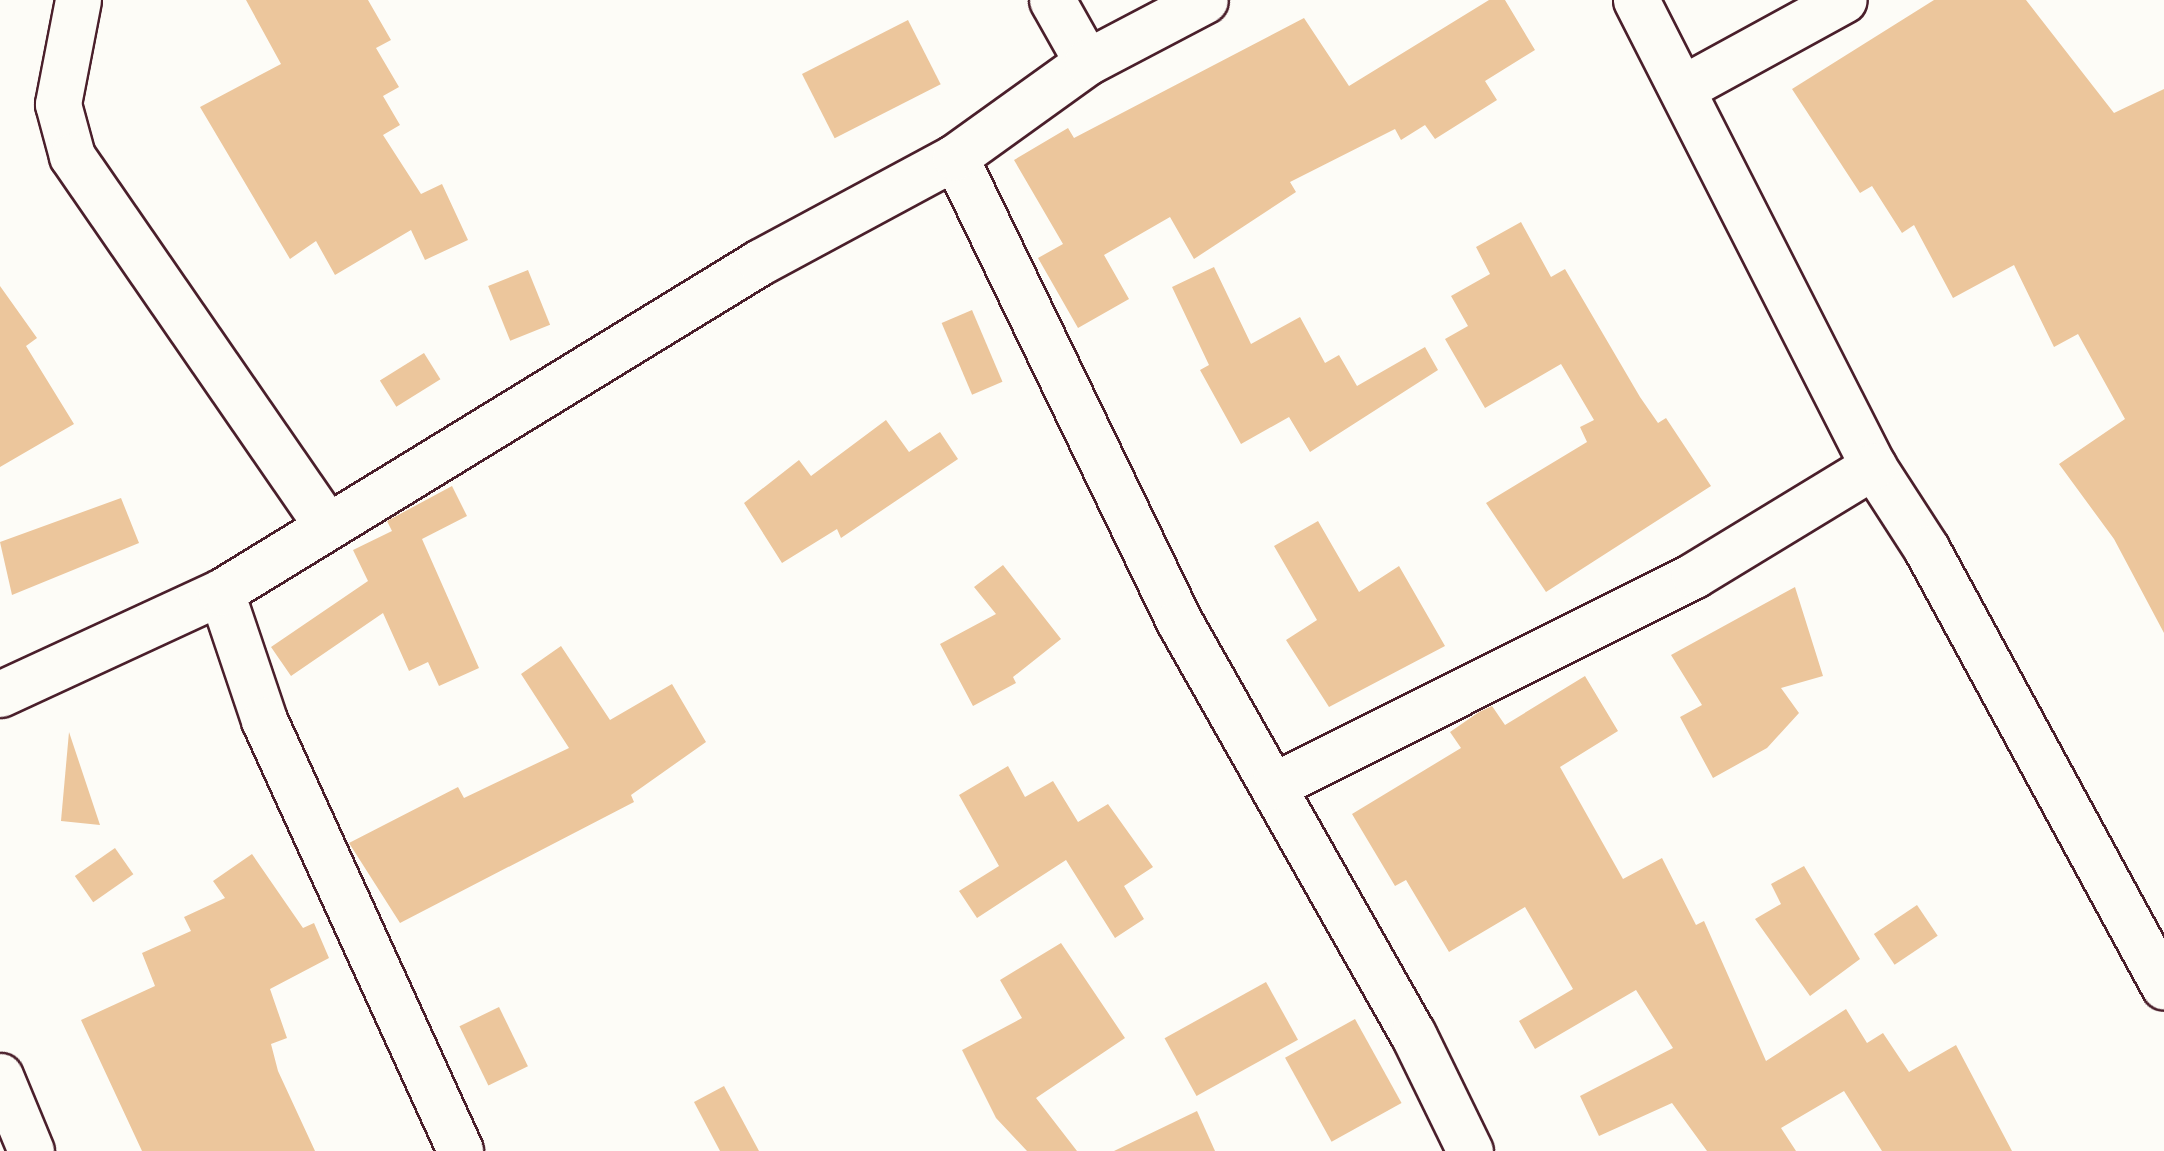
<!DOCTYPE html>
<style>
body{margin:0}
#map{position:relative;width:2164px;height:1151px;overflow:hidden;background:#fdfcf7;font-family:"Indie Flower",sans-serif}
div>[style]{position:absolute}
.building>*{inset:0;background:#ecc69c;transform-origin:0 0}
.roads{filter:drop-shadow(2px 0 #4a1f2b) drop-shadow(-2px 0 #4a1f2b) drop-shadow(0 2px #4a1f2b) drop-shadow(0 -2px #4a1f2b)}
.minor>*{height:45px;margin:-22.5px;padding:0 22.5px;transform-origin:22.5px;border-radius:22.5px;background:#fdfcf7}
span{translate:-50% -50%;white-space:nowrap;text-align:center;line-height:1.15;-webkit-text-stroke:10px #fdfcf7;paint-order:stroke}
</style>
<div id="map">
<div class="building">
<div style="clip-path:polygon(246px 0,368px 0,391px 40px,376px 48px,399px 87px,383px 96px,400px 125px,383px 135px,421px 194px,442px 184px,468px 240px,425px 260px,411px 230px,335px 275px,316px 241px,290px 259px,200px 107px,281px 64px)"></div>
<div style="clip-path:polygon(1489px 0,1505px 0,1535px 50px,1485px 81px,1497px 100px,1435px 139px,1425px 125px,1401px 140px,1395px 129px,1290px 182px,1296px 192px,1194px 259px,1170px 217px,1104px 255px,1129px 299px,1078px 328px,1038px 258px,1063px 244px,1014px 160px,1068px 128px,1074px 138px,1304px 18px,1349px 86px)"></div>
<div style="clip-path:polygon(1934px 0,2026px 0,2114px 113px,2164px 89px,2164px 633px,2114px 539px,2059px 464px,2125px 419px,2078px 334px,2054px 347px,2014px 265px,1953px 298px,1914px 225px,1902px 233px,1872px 186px,1860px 193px,1792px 89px)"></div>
<div style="left:908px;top:20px;width:72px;height:119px;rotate:63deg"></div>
<div style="clip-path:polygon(1521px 222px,1551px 277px,1565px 269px,1640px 397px,1658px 423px,1666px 418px,1711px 486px,1546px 592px,1486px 503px,1587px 442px,1580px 427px,1594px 420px,1561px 364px,1485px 408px,1445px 339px,1468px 326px,1451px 296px,1490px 274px,1476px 247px)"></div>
<div style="clip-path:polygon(1214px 267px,1251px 344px,1300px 317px,1325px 363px,1339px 355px,1357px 386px,1425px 347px,1438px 370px,1310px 452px,1289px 417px,1241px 444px,1200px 370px,1209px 365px,1172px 287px)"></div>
<div style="left:528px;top:270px;width:59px;height:43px;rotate:68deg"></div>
<div style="clip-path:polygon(0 286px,37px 338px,26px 346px,74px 424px,0 467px)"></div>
<div style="left:972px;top:310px;width:78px;height:33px;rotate:67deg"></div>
<div style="left:424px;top:353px;width:31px;height:52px;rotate:58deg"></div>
<div style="clip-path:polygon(886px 420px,909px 452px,940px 432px,958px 459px,841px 538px,837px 529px,782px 563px,744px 503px,799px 460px,811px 476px)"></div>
<div style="clip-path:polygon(452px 486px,467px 516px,422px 539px,479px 668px,439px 686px,428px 662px,409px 671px,383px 613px,291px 676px,271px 647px,368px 581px,353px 550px,392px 531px,387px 521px)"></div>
<div style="clip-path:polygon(121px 498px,139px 543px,12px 595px,0 542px)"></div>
<div style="clip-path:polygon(1318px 521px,1359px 592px,1399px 566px,1445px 646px,1329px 707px,1286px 640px,1317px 620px,1274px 546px)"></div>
<div style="clip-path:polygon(1003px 565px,1061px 639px,1013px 677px,1016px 683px,973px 706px,940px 644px,996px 614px,974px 587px)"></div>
<div style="clip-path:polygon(1795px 587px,1823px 676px,1781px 688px,1799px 713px,1767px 748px,1713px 778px,1680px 717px,1702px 705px,1671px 655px)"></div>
<div style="clip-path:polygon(561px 646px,610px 720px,672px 684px,706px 742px,631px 795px,634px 802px,400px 923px,349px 843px,458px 787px,464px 798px,569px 748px,521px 674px)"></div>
<div style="clip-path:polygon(1585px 676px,1618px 731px,1560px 767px,1623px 879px,1662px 858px,1696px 925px,1704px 921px,1766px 1061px,1846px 1009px,1867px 1043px,1883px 1033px,1909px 1072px,1956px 1045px,2012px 1151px,1882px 1151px,1844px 1091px,1781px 1128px,1796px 1151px,1707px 1151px,1672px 1103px,1599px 1136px,1580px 1096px,1673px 1048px,1636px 990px,1535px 1049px,1519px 1021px,1573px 989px,1525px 907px,1449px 952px,1406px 880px,1395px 886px,1352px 814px,1461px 748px,1450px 732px,1479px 712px,1492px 706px,1505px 725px)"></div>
<div style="clip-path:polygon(69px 732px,100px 825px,61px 821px)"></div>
<div style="clip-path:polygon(1008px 766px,1025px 797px,1053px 781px,1078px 822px,1108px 804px,1153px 867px,1124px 886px,1144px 919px,1115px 938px,1066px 860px,977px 918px,959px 891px,999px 866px,959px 795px)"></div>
<div style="left:115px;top:848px;width:32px;height:49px;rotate:55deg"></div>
<div style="clip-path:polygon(252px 854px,303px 928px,314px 923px,329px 958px,270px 989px,287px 1038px,271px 1044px,278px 1071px,315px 1151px,142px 1151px,81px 1020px,155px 986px,142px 953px,191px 931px,184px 917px,225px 898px,213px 881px)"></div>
<div style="clip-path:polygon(1804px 866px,1860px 959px,1810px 996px,1755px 919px,1781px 904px,1771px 884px)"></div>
<div style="left:1917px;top:905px;width:37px;height:52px;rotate:56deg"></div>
<div style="clip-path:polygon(1061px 943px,1125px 1038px,1036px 1098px,1077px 1151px,1027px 1151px,996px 1118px,962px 1050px,1022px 1018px,1000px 980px)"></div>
<div style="left:1266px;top:982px;width:66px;height:116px;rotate:61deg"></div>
<div style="left:499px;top:1007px;width:66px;height:44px;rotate:64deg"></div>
<div style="left:1355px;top:1019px;width:96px;height:80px;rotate:61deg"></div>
<div style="clip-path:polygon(724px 1086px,759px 1151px,720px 1151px,694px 1102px)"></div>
<div style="clip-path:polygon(1197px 1111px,1215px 1151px,1114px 1151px)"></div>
</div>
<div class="roads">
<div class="minor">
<div style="left:78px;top:0;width:106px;rotate:100.9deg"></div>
<div style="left:58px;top:104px;width:54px;rotate:74.9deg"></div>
<div style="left:72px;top:156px;width:449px;rotate:55.4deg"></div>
<div style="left:1052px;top:0;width:71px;rotate:60.6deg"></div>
<div style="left:1636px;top:0;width:523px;rotate:63.04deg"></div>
<div style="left:1873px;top:466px;width:98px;rotate:57.1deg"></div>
<div style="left:1926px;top:548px;width:499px;rotate:61.5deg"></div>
<div style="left:1683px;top:88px;width:183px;rotate:-28.7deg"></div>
<div style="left:955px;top:157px;width:515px;rotate:64.23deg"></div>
<div style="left:1179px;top:621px;width:475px;rotate:60.5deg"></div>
<div style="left:1413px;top:1034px;width:130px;rotate:64deg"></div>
<div style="left:221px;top:592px;width:135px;rotate:71.4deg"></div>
<div style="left:264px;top:720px;width:473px;rotate:65.5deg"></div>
<div style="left:0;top:694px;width:243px;rotate:-24.8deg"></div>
<div style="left:221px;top:592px;width:632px;rotate:-31.48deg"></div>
<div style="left:760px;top:262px;width:221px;rotate:-28.3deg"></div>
<div style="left:955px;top:157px;width:163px;rotate:-35.7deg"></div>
<div style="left:1087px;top:62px;width:133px;rotate:-27.7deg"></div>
<div style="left:1273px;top:786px;width:471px;rotate:-26.6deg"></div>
<div style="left:1694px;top:575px;width:210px;rotate:-31.3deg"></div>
<div style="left:0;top:1076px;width:81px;rotate:67.5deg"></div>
</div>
</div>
</div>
